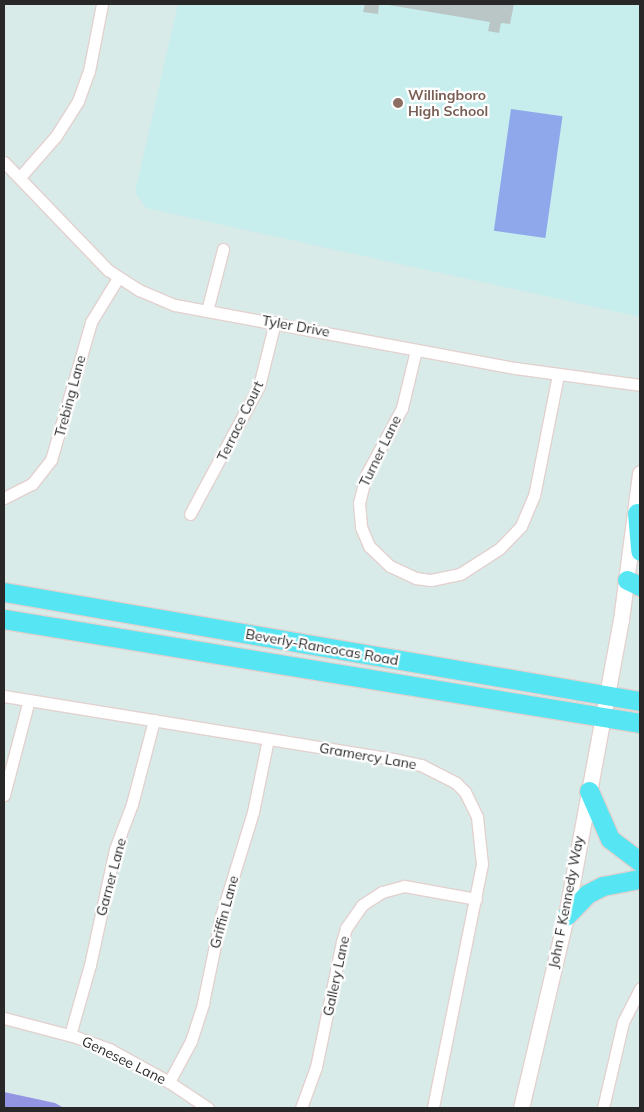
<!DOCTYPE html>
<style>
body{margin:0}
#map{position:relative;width:644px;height:1112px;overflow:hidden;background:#d9ebe9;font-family:Mulish,sans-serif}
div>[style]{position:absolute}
.education>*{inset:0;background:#c7eded}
.green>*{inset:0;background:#9395e3}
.pitch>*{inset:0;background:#8fa7eb;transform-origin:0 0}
.building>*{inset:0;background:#b9c6c5}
.roads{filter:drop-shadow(1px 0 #e2d1ce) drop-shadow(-1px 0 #e2d1ce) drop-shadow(0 1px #e2d1ce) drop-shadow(0 -1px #e2d1ce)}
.minor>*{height:11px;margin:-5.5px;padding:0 5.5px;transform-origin:5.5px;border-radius:5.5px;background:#fff}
.tertiary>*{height:15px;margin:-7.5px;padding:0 7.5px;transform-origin:7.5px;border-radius:7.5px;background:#fff}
.primary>*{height:19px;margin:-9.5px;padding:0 9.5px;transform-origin:9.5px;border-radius:9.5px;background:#56e6f3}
.dots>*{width:14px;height:14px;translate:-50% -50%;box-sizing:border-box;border:2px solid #fff;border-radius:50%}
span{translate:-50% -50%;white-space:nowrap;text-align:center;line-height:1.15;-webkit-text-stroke:4.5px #fff;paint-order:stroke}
.education-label{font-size:14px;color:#785e54;font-weight:700}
.left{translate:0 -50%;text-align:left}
.street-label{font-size:14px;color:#282828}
.frame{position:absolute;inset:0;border:5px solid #282828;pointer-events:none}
</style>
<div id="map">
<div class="education">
<div style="clip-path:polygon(178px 4px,640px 4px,640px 317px,146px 208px,135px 192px)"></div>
</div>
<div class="green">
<div style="clip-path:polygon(4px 1092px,55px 1103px,64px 1108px,4px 1108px)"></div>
</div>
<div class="pitch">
<div style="left:511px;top:109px;width:52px;height:123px;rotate:8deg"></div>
</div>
<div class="building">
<div style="clip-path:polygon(365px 4px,379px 4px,378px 14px,363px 12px)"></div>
<div style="clip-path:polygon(383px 4px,514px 4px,510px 24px,501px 23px,499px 33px,488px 31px,490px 22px)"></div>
</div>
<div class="roads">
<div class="minor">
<div style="left:4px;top:162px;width:150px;rotate:46.1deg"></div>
<div style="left:108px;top:270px;width:37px;rotate:33deg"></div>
<div style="left:139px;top:290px;width:39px;rotate:23deg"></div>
<div style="left:175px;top:305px;width:346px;rotate:10.5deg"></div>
<div style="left:515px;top:368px;width:126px;rotate:7.7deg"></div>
<div style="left:20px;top:177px;width:55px;rotate:-48.7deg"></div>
<div style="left:56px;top:136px;width:41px;rotate:-57.8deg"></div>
<div style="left:78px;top:101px;width:32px;rotate:-70deg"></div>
<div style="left:89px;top:71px;width:68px;rotate:-79deg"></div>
<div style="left:207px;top:311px;width:64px;rotate:-75.5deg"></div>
<div style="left:416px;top:350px;width:60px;rotate:103.6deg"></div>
<div style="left:402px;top:408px;width:76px;rotate:118.2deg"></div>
<div style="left:366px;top:475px;width:29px;rotate:104deg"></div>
<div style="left:359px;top:503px;width:24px;rotate:85deg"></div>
<div style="left:361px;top:527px;width:21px;rotate:67deg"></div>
<div style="left:369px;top:546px;width:29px;rotate:44deg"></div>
<div style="left:390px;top:566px;width:29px;rotate:25deg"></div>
<div style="left:416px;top:578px;width:15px;rotate:8deg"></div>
<div style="left:431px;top:580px;width:30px;rotate:-12deg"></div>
<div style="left:460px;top:574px;width:46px;rotate:-32.7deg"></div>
<div style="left:499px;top:549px;width:32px;rotate:-46deg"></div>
<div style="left:521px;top:526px;width:33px;rotate:-67deg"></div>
<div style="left:534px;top:496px;width:123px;rotate:-78.8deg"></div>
<div style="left:4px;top:498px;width:31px;rotate:-27deg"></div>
<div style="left:32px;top:484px;width:31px;rotate:-52deg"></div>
<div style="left:51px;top:460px;width:144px;rotate:-73.8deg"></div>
<div style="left:91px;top:322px;width:52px;rotate:-58.5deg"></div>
<div style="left:190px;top:514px;width:145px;rotate:-61.7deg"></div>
<div style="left:259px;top:386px;width:66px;rotate:-76deg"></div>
<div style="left:4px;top:696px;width:394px;rotate:9.2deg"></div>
<div style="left:393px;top:759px;width:29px;rotate:12deg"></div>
<div style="left:421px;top:765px;width:39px;rotate:27deg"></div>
<div style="left:456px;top:783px;width:13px;rotate:45deg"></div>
<div style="left:465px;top:792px;width:28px;rotate:64deg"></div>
<div style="left:477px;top:817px;width:47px;rotate:83.9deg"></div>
<div style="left:482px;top:864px;width:249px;rotate:101.4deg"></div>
<div style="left:4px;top:795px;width:98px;rotate:-75.3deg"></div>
<div style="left:4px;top:1018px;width:74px;rotate:14.8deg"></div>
<div style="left:76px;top:1037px;width:37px;rotate:20deg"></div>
<div style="left:111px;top:1050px;width:66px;rotate:28.9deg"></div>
<div style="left:169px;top:1082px;width:47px;rotate:33.7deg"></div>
<div style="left:70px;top:1035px;width:73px;rotate:-74.1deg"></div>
<div style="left:90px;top:965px;width:119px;rotate:-77.8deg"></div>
<div style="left:115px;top:849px;width:48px;rotate:-69.3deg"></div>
<div style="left:132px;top:804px;width:87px;rotate:-75.3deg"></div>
<div style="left:169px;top:1082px;width:47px;rotate:-61.8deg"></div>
<div style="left:191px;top:1041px;width:40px;rotate:-72deg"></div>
<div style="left:203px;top:1003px;width:89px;rotate:-78.3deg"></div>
<div style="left:221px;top:916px;width:109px;rotate:-72.9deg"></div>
<div style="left:253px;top:812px;width:75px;rotate:-78.4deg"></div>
<div style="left:301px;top:1108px;width:44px;rotate:-69.9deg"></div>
<div style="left:316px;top:1067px;width:128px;rotate:-78.3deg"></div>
<div style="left:342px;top:942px;width:15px;rotate:-74deg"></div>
<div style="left:346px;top:928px;width:28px;rotate:-55deg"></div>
<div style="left:362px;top:905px;width:24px;rotate:-33deg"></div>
<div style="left:382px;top:892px;width:23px;rotate:-15deg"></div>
<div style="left:404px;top:886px;width:73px;rotate:10.2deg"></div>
<div style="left:603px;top:1108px;width:88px;rotate:-76.9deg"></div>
<div style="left:623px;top:1022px;width:38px;rotate:-63deg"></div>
</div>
<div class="tertiary">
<div style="left:521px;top:1108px;width:197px;rotate:-76.8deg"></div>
<div style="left:566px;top:916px;width:301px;rotate:-79.5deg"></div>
<div style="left:621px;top:620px;width:148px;rotate:-82.6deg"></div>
</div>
<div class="primary">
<div style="left:637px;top:513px;width:38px;rotate:85deg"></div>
<div style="left:627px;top:580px;width:14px;rotate:25deg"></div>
<div style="left:4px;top:592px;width:645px;rotate:9.73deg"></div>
<div style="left:4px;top:619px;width:644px;rotate:9.29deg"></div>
<div style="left:589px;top:791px;width:52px;rotate:66.4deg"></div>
<div style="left:610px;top:839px;width:38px;rotate:37deg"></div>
<div style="left:566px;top:916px;width:30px;rotate:-46deg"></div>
<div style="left:587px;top:894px;width:18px;rotate:-27deg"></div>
<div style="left:603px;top:886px;width:38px;rotate:-11deg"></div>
</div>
</div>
<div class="dots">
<div style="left:398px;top:103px;background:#8d6e63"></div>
</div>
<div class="education-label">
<span class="left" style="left:408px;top:103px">Willingboro<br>High School</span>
</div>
<div class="street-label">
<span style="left:296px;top:326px;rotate:10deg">Tyler Drive</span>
<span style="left:70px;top:396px;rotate:-75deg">Trebing Lane</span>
<span style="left:240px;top:421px;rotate:-64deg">Terrace Court</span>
<span style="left:380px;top:451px;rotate:-64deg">Turner Lane</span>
<span style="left:322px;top:647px;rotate:10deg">Beverly-Rancocas Road</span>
<span style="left:368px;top:756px;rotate:10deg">Gramercy Lane</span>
<span style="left:111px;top:877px;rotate:-75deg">Garner Lane</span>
<span style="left:566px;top:902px;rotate:-79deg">John F Kennedy Way</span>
<span style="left:224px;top:912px;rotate:-75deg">Griffin Lane</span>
<span style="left:336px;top:976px;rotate:-78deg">Gallery Lane</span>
<span style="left:124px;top:1060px;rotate:26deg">Genesee Lane</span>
</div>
<div class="frame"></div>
</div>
